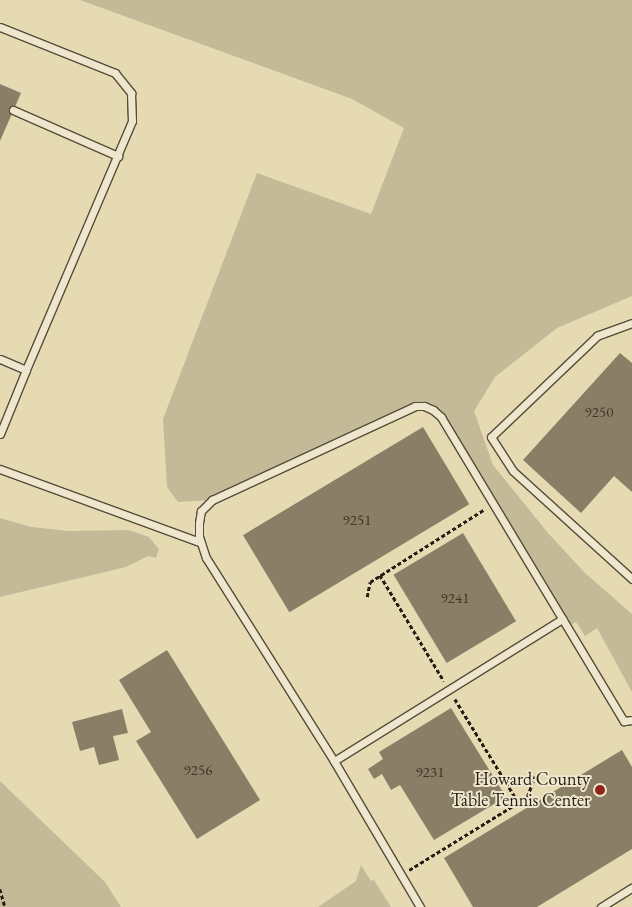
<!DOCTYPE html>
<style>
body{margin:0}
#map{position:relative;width:632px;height:907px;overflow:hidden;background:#e6dab2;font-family:"EB Garamond",serif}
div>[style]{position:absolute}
.green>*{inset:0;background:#c5ba97}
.building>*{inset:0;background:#8a7f66;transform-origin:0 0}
.path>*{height:2.5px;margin-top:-1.25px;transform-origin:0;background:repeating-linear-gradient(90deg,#261c13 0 4px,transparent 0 6.5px)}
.roads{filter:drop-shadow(1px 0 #564c3b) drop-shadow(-1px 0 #564c3b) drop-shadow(0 1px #564c3b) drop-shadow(0 -1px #564c3b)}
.service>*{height:7px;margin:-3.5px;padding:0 3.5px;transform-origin:3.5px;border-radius:3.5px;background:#efe7cd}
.dots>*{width:14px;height:14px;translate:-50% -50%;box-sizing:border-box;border:2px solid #efe7cd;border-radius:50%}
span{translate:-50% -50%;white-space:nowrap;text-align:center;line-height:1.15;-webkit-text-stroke:4px #efe7cd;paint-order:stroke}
.number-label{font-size:15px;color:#3f3528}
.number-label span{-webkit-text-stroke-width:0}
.poi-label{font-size:18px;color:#261c13}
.right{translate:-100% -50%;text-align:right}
</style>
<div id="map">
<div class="green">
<div style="clip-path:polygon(80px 0,632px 0,632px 296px,557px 328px,495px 377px,474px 411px,493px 465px,548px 533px,585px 573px,632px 614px,632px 692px,597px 628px,585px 636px,576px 622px,567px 627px,441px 417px,424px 406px,212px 500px,178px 502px,167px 487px,163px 419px,257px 173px,371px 214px,404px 128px,352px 99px)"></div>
<div style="clip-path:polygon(0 518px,31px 527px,69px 531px,129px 530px,149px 537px,159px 549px,156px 558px,148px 556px,126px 567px,0 597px)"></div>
<div style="clip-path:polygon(0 781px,105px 882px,121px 907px,0 907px)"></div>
<div style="clip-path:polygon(361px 865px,371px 881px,374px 880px,391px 907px,318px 907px,356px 881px)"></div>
</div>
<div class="building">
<div style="clip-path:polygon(0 84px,21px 93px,0 141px)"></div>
<div style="clip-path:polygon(620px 353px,632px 363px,632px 492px,614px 476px,581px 513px,523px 460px)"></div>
<div style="left:423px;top:427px;width:90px;height:210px;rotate:59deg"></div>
<div style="left:463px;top:533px;width:103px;height:81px;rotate:59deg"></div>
<div style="clip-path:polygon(167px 650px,260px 800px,197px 839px,136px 741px,151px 732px,119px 680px)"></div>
<div style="clip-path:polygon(451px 708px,506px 797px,434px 840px,400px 785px,391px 790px,382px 774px,374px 779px,368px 769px,383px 759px,379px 752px)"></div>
<div style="clip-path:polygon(122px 709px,128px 733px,113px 736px,119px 760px,99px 765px,94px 747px,80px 751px,72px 722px)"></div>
<div style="clip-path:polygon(622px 750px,632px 767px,632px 849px,537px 907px,473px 907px,444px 858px)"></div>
</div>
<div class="path">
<div style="left:380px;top:575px;width:124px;rotate:58.9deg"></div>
<div style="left:367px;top:597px;width:15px;rotate:-79deg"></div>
<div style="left:370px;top:582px;width:136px;rotate:-32.4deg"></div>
<div style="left:455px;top:699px;width:121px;rotate:58.5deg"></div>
<div style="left:409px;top:870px;width:139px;rotate:-31.7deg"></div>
<div style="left:527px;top:797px;width:22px;rotate:-69deg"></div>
<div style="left:0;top:889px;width:19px;rotate:74deg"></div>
</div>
<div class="roads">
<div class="service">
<div style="left:0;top:27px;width:124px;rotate:21.8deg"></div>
<div style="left:115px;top:73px;width:26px;rotate:51deg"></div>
<div style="left:131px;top:93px;width:28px;rotate:88deg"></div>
<div style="left:132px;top:121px;width:271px;rotate:113.1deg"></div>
<div style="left:26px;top:370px;width:28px;rotate:-157deg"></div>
<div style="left:13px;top:110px;width:115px;rotate:23.7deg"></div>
<div style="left:632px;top:323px;width:37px;rotate:160deg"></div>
<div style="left:597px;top:336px;width:146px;rotate:136.4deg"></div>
<div style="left:491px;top:437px;width:40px;rotate:57.1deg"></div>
<div style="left:513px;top:471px;width:161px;rotate:42.2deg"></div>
<div style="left:0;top:434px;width:69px;rotate:-67.9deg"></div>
<div style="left:0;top:469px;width:213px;rotate:20.1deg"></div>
<div style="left:334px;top:761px;width:269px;rotate:-31.9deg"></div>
<div style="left:420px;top:907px;width:169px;rotate:-120.5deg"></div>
<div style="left:334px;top:761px;width:240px;rotate:-122.2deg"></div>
<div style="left:206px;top:558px;width:23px;rotate:-108deg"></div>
<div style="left:199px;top:536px;width:13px;rotate:-90deg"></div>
<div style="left:199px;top:523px;width:12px;rotate:-81deg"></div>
<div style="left:201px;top:511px;width:16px;rotate:-45deg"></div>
<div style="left:212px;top:500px;width:224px;rotate:-24.8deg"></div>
<div style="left:415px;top:406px;width:9px"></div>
<div style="left:424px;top:406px;width:10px;rotate:24deg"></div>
<div style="left:433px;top:410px;width:11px;rotate:41deg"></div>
<div style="left:441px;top:417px;width:355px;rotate:59deg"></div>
<div style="left:624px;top:721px;width:8px;rotate:-7deg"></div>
<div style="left:601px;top:907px;width:36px;rotate:-32deg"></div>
</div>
</div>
<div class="dots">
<div style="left:600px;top:790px;background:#8f2418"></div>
</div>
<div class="number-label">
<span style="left:599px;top:412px">9250</span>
<span style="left:357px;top:520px">9251</span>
<span style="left:455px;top:598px">9241</span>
<span style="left:198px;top:770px">9256</span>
<span style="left:430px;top:772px">9231</span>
</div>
<div class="poi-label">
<span class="right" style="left:590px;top:790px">Howard County<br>Table Tennis Center</span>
</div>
</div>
